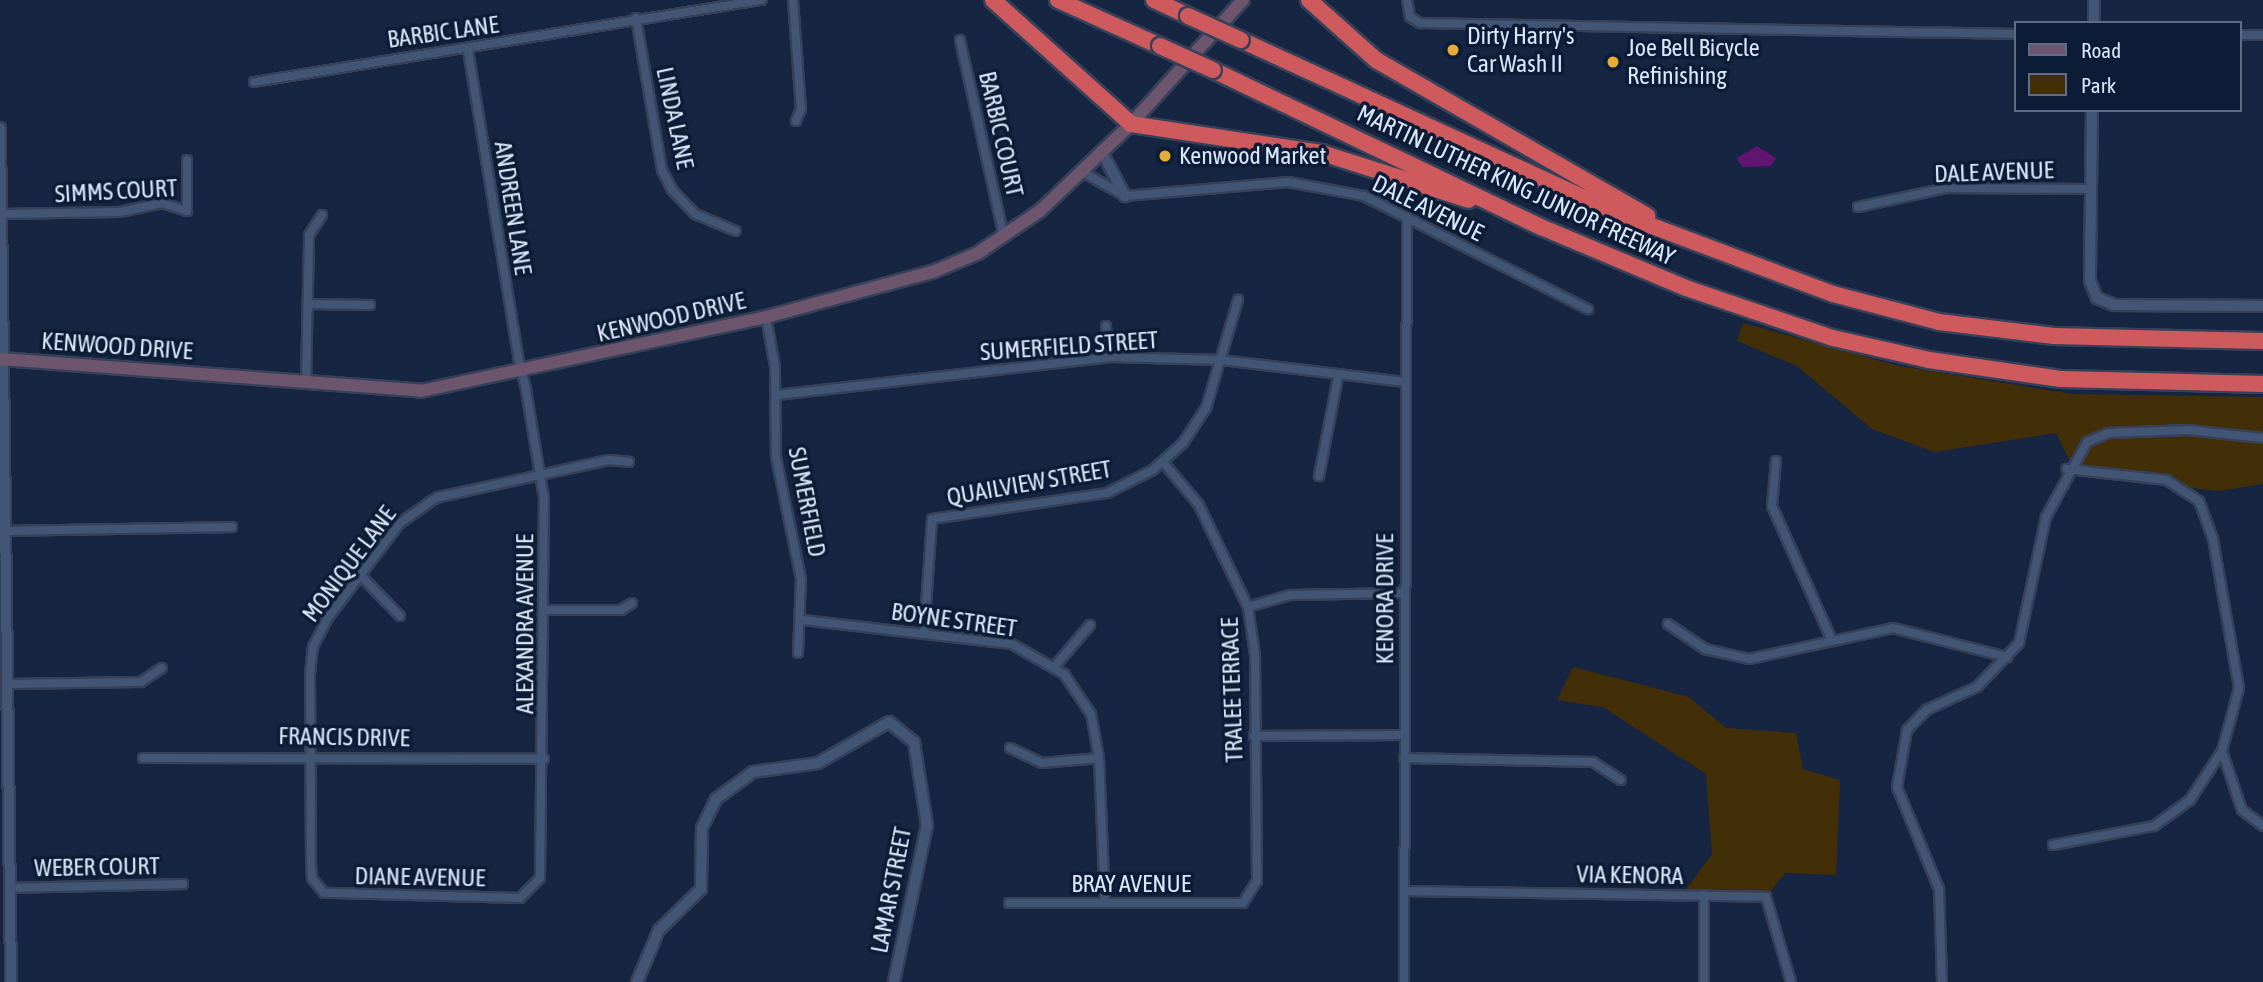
<!DOCTYPE html>
<style>
body{margin:0}
#map{position:relative;width:2263px;height:982px;overflow:hidden;background:#162541;font-family:"Asap Condensed",sans-serif}
div>[style]{position:absolute}
.green>*{inset:0;background:#422f08}
.water>*{inset:0;background:#621471}
.roads{filter:drop-shadow(2px 0 #364159) drop-shadow(-2px 0 #364159) drop-shadow(0 2px #364159) drop-shadow(0 -2px #364159)}
.minor>*{height:8px;margin:-4px;padding:0 4px;transform-origin:4px;border-radius:4px;background:#435574}
.tertiary>*{height:10px;margin:-5px;padding:0 5px;transform-origin:5px;border-radius:5px;background:#435574}
.secondary>*{height:12px;margin:-6px;padding:0 6px;transform-origin:6px;border-radius:6px;background:#6d566d}
.motorway>*{height:16px;margin:-8px;padding:0 8px;transform-origin:8px;border-radius:8px;background:#ce5a5e}
.bridges{filter:drop-shadow(2px 0 #364159) drop-shadow(-2px 0 #364159) drop-shadow(0 2px #364159) drop-shadow(0 -2px #364159)}
.motorway-bridge>*{height:16px;margin:-8px;padding:0 8px;transform-origin:8px;border-radius:8px;background:#ce5a5e}
.dots>*{width:19px;height:19px;translate:-50% -50%;box-sizing:border-box;border:4px solid #0c1c36;border-radius:50%}
span{translate:-50% -50%;white-space:nowrap;text-align:center;line-height:1.15;-webkit-text-stroke:7px #0c1c36;paint-order:stroke}
.street-label{font-size:24px;color:#dce7fa}
.poi-label{font-size:24px;color:#dce7fa}
.left{translate:0 -50%;text-align:left}
.legend{position:absolute;left:2014px;top:21px;width:228px;height:91px;box-sizing:border-box;background:#0c1c36;border:2px solid #5f6d84;margin:0;padding:9px 12px;list-style:none;font-size:21px;color:#dce7fa}
.legend li{display:flex;align-items:center;gap:14px;height:35px}
.legend b{width:35px;border:2px solid #5f6d84}
</style>
<div id="map">
<div class="green">
<div style="clip-path:polygon(1743px 323px,1899px 366px,2073px 394px,2263px 397px,2263px 484px,2219px 491px,2077px 475px,2056px 433px,1934px 452px,1872px 429px,1797px 366px,1737px 341px)"></div>
<div style="clip-path:polygon(1573px 667px,1689px 697px,1726px 728px,1796px 733px,1803px 769px,1840px 780px,1836px 875px,1785px 873px,1766px 897px,1682px 895px,1712px 854px,1706px 774px,1603px 707px,1557px 700px)"></div>
</div>
<div class="water">
<div style="clip-path:polygon(1757px 146px,1776px 158px,1771px 166px,1742px 167px,1737px 158px)"></div>
</div>
<div class="roads">
<div class="minor">
<div style="left:793px;top:0;width:109px;rotate:85.8deg"></div>
<div style="left:801px;top:109px;width:13px;rotate:113deg"></div>
<div style="left:1407px;top:0;width:17px;rotate:80deg"></div>
<div style="left:1410px;top:17px;width:12px;rotate:31deg"></div>
<div style="left:1420px;top:23px;width:596px;rotate:1.06deg"></div>
<div style="left:636px;top:18px;width:154px;rotate:80.3deg"></div>
<div style="left:662px;top:170px;width:22px;rotate:63deg"></div>
<div style="left:672px;top:190px;width:33px;rotate:46deg"></div>
<div style="left:695px;top:214px;width:44px;rotate:22.5deg"></div>
<div style="left:2240px;top:35px;width:23px"></div>
<div style="left:960px;top:40px;width:202px;rotate:77.4deg"></div>
<div style="left:468px;top:50px;width:311px;rotate:80.7deg"></div>
<div style="left:518px;top:357px;width:34px;rotate:76deg"></div>
<div style="left:526px;top:390px;width:86px;rotate:80.6deg"></div>
<div style="left:540px;top:475px;width:22px;rotate:80deg"></div>
<div style="left:544px;top:497px;width:381px;rotate:90.6deg"></div>
<div style="left:540px;top:878px;width:28px;rotate:135deg"></div>
<div style="left:520px;top:898px;width:196px;rotate:-178.5deg"></div>
<div style="left:324px;top:893px;width:19px;rotate:-129deg"></div>
<div style="left:312px;top:878px;width:15px;rotate:-94deg"></div>
<div style="left:311px;top:863px;width:189px;rotate:-90.3deg"></div>
<div style="left:310px;top:674px;width:27px;rotate:-84deg"></div>
<div style="left:313px;top:647px;width:31px;rotate:-63deg"></div>
<div style="left:327px;top:619px;width:121px;rotate:-52.8deg"></div>
<div style="left:400px;top:523px;width:38px;rotate:-35deg"></div>
<div style="left:431px;top:501px;width:9px;rotate:-27deg"></div>
<div style="left:439px;top:497px;width:103px;rotate:-12.3deg"></div>
<div style="left:540px;top:475px;width:70px;rotate:-12.4deg"></div>
<div style="left:608px;top:460px;width:21px;rotate:5deg"></div>
<div style="left:254px;top:82px;width:514px;rotate:-9.19deg"></div>
<div style="left:1081px;top:171px;width:51px;rotate:29.6deg"></div>
<div style="left:1125px;top:196px;width:164px;rotate:-4.9deg"></div>
<div style="left:1288px;top:182px;width:77px;rotate:10.4deg"></div>
<div style="left:1364px;top:196px;width:251px;rotate:26.8deg"></div>
<div style="left:1858px;top:207px;width:91px;rotate:-12.1deg"></div>
<div style="left:1947px;top:188px;width:143px;rotate:0.4deg"></div>
<div style="left:1px;top:214px;width:119px;rotate:-1deg"></div>
<div style="left:120px;top:212px;width:43px;rotate:-12.1deg"></div>
<div style="left:162px;top:203px;width:26px;rotate:18deg"></div>
<div style="left:187px;top:211px;width:51px;rotate:-90deg"></div>
<div style="left:309px;top:304px;width:61px;rotate:0.9deg"></div>
<div style="left:766px;top:317px;width:51px;rotate:79.8deg"></div>
<div style="left:775px;top:367px;width:90px;rotate:89.4deg"></div>
<div style="left:776px;top:457px;width:125px;rotate:78.4deg"></div>
<div style="left:801px;top:579px;width:74px;rotate:92.3deg"></div>
<div style="left:1106px;top:326px;width:31px;rotate:84deg"></div>
<div style="left:306px;top:383px;width:148px;rotate:-88.8deg"></div>
<div style="left:309px;top:235px;width:24px;rotate:-57deg"></div>
<div style="left:777px;top:395px;width:334px;rotate:-6.5deg"></div>
<div style="left:1109px;top:357px;width:112px;rotate:1.5deg"></div>
<div style="left:1221px;top:360px;width:185px;rotate:6.8deg"></div>
<div style="left:1776px;top:461px;width:45px;rotate:95.1deg"></div>
<div style="left:1772px;top:506px;width:148px;rotate:66deg"></div>
<div style="left:1319px;top:476px;width:101px;rotate:-79.1deg"></div>
<div style="left:5px;top:531px;width:227px;rotate:-1deg"></div>
<div style="left:363px;top:578px;width:53px;rotate:45.8deg"></div>
<div style="left:1248px;top:607px;width:44px;rotate:-15.9deg"></div>
<div style="left:1290px;top:595px;width:114px;rotate:-1deg"></div>
<div style="left:544px;top:610px;width:77px"></div>
<div style="left:621px;top:610px;width:13px;rotate:-32deg"></div>
<div style="left:803px;top:620px;width:210px;rotate:6.6deg"></div>
<div style="left:1012px;top:644px;width:60px;rotate:30deg"></div>
<div style="left:1064px;top:674px;width:48px;rotate:56deg"></div>
<div style="left:1091px;top:714px;width:45px;rotate:79.7deg"></div>
<div style="left:1099px;top:758px;width:145px;rotate:87.6deg"></div>
<div style="left:1668px;top:624px;width:45px;rotate:34deg"></div>
<div style="left:1705px;top:649px;width:45px;rotate:12.8deg"></div>
<div style="left:1749px;top:659px;width:147px;rotate:-12.1deg"></div>
<div style="left:1893px;top:628px;width:118px;rotate:14.3deg"></div>
<div style="left:924px;top:634px;width:115px;rotate:-86deg"></div>
<div style="left:932px;top:519px;width:177px;rotate:-8.5deg"></div>
<div style="left:1107px;top:493px;width:51px;rotate:-26.6deg"></div>
<div style="left:1153px;top:470px;width:40px;rotate:-42deg"></div>
<div style="left:1183px;top:443px;width:42px;rotate:-56.7deg"></div>
<div style="left:1206px;top:408px;width:113px;rotate:-73.5deg"></div>
<div style="left:1055px;top:666px;width:54px;rotate:-49.5deg"></div>
<div style="left:7px;top:684px;width:134px;rotate:-0.9deg"></div>
<div style="left:141px;top:682px;width:25px;rotate:-34deg"></div>
<div style="left:1254px;top:736px;width:150px;rotate:-0.4deg"></div>
<div style="left:1010px;top:748px;width:35px;rotate:25deg"></div>
<div style="left:1042px;top:763px;width:57px;rotate:-5deg"></div>
<div style="left:2222px;top:751px;width:62px;rotate:71.3deg"></div>
<div style="left:2242px;top:810px;width:26px;rotate:37deg"></div>
<div style="left:143px;top:758px;width:401px;rotate:0.1deg"></div>
<div style="left:1404px;top:758px;width:189px;rotate:1.2deg"></div>
<div style="left:1593px;top:762px;width:33px;rotate:33deg"></div>
<div style="left:2053px;top:845px;width:103px;rotate:-10.7deg"></div>
<div style="left:2154px;top:826px;width:44px;rotate:-35.8deg"></div>
<div style="left:2190px;top:800px;width:59px;rotate:-56.9deg"></div>
<div style="left:2222px;top:751px;width:65px;rotate:-74.9deg"></div>
<div style="left:2239px;top:688px;width:151px;rotate:-99.9deg"></div>
<div style="left:2213px;top:539px;width:40px;rotate:-110.2deg"></div>
<div style="left:2199px;top:501px;width:38px;rotate:-147deg"></div>
<div style="left:2167px;top:480px;width:101px;rotate:-173.7deg"></div>
<div style="left:10px;top:888px;width:173px;rotate:-1.3deg"></div>
<div style="left:1404px;top:891px;width:362px;rotate:0.9deg"></div>
<div style="left:1766px;top:897px;width:89px;rotate:73.6deg"></div>
<div style="left:1704px;top:895px;width:87px;rotate:90deg"></div>
<div style="left:1009px;top:903px;width:234px"></div>
<div style="left:1243px;top:903px;width:26px;rotate:-58deg"></div>
<div style="left:1257px;top:881px;width:226px;rotate:-90.5deg"></div>
<div style="left:1255px;top:655px;width:49px;rotate:-98.3deg"></div>
<div style="left:1248px;top:607px;width:113px;rotate:-115.7deg"></div>
<div style="left:1199px;top:505px;width:56px;rotate:-129.9deg"></div>
<div style="left:1404px;top:982px;width:765px;rotate:-89.78deg"></div>
<div style="left:1942px;top:982px;width:93px;rotate:-91.8deg"></div>
<div style="left:1939px;top:889px;width:110px;rotate:-112.4deg"></div>
<div style="left:1897px;top:787px;width:58px;rotate:-80deg"></div>
<div style="left:1907px;top:730px;width:28px;rotate:-46deg"></div>
<div style="left:1926px;top:710px;width:56px;rotate:-24.3deg"></div>
<div style="left:1977px;top:687px;width:61px;rotate:-46.3deg"></div>
<div style="left:2019px;top:643px;width:129px;rotate:-77.9deg"></div>
<div style="left:2046px;top:517px;width:85px;rotate:-61.3deg"></div>
<div style="left:2087px;top:442px;width:23px;rotate:-23deg"></div>
<div style="left:2108px;top:433px;width:80px;rotate:-2.1deg"></div>
<div style="left:2188px;top:430px;width:75px;rotate:6.1deg"></div>
</div>
<div class="tertiary">
<div style="left:2094px;top:0;width:23px;rotate:90deg"></div>
<div style="left:2092px;top:110px;width:171px;rotate:90.7deg"></div>
<div style="left:2090px;top:281px;width:18px;rotate:68deg"></div>
<div style="left:2097px;top:298px;width:18px;rotate:22deg"></div>
<div style="left:2114px;top:305px;width:149px;rotate:0.4deg"></div>
<div style="left:0;top:128px;width:854px;rotate:89.26deg"></div>
<div style="left:1102px;top:152px;width:50px;rotate:62.4deg"></div>
<div style="left:637px;top:982px;width:56px;rotate:-67.1deg"></div>
<div style="left:659px;top:930px;width:59px;rotate:-44.3deg"></div>
<div style="left:701px;top:889px;width:61px;rotate:-89.1deg"></div>
<div style="left:702px;top:828px;width:32px;rotate:-64deg"></div>
<div style="left:716px;top:799px;width:46px;rotate:-36.1deg"></div>
<div style="left:753px;top:772px;width:66px;rotate:-7.9deg"></div>
<div style="left:818px;top:763px;width:82px;rotate:-30deg"></div>
<div style="left:889px;top:722px;width:32px;rotate:39deg"></div>
<div style="left:914px;top:742px;width:84px;rotate:81.1deg"></div>
<div style="left:927px;top:825px;width:160px;rotate:101.9deg"></div>
</div>
<div class="secondary">
<div style="left:0;top:359px;width:422px;rotate:4.3deg"></div>
<div style="left:421px;top:391px;width:353px;rotate:-12.1deg"></div>
<div style="left:766px;top:317px;width:175px;rotate:-15.2deg"></div>
<div style="left:935px;top:271px;width:47px;rotate:-22.7deg"></div>
<div style="left:978px;top:253px;width:76px;rotate:-34.3deg"></div>
<div style="left:1041px;top:210px;width:124px;rotate:-43.7deg"></div>
<div style="left:1131px;top:124px;width:167px;rotate:-47.9deg"></div>
</div>
<div class="motorway">
<div style="left:993px;top:0;width:186px;rotate:41.9deg"></div>
<div style="left:1131px;top:124px;width:193px;rotate:8.6deg"></div>
<div style="left:1322px;top:153px;width:154px;rotate:17.7deg"></div>
<div style="left:1058px;top:0;width:112px;rotate:24.3deg"></div>
<div style="left:1154px;top:0;width:38px;rotate:25deg"></div>
<div style="left:1309px;top:0;width:90px;rotate:41.8deg"></div>
<div style="left:1376px;top:60px;width:313px;rotate:29.9deg"></div>
<div style="left:1241px;top:40px;width:409px;rotate:24.7deg"></div>
<div style="left:1612px;top:211px;width:236px;rotate:20.6deg"></div>
<div style="left:1833px;top:294px;width:110px;rotate:14.8deg"></div>
<div style="left:1939px;top:322px;width:116px;rotate:6.9deg"></div>
<div style="left:2054px;top:336px;width:209px;rotate:1.4deg"></div>
<div style="left:1213px;top:70px;width:364px;rotate:25.6deg"></div>
<div style="left:1541px;top:227px;width:157px;rotate:22.8deg"></div>
<div style="left:1686px;top:288px;width:155px;rotate:18.8deg"></div>
<div style="left:1833px;top:338px;width:98px;rotate:12.9deg"></div>
<div style="left:1929px;top:360px;width:133px;rotate:8.2deg"></div>
<div style="left:2061px;top:379px;width:202px;rotate:1.4deg"></div>
</div>
</div>
<div class="bridges">
<div class="motorway-bridge">
<div style="left:1188px;top:16px;width:58px;rotate:24.4deg"></div>
<div style="left:1160px;top:46px;width:58px;rotate:24.4deg"></div>
</div>
</div>
<div class="dots">
<div style="left:1453px;top:50px;background:#e7ac36"></div>
<div style="left:1613px;top:62px;background:#e7ac36"></div>
<div style="left:1165px;top:156px;background:#e7ac36"></div>
</div>
<div class="street-label">
<span style="left:443px;top:32px;rotate:-8deg">BARBIC LANE</span>
<span style="left:675px;top:118px;rotate:78deg">LINDA LANE</span>
<span style="left:1001px;top:134px;rotate:77deg">BARBIC COURT</span>
<span style="left:1994px;top:172px;rotate:-2deg">DALE AVENUE</span>
<span style="left:1516px;top:185px;rotate:25deg">MARTIN LUTHER KING JUNIOR FREEWAY</span>
<span style="left:116px;top:191px;rotate:-3deg">SIMMS COURT</span>
<span style="left:513px;top:208px;rotate:81deg">ANDREEN LANE</span>
<span style="left:1428px;top:208px;rotate:26deg">DALE AVENUE</span>
<span style="left:671px;top:317px;rotate:-13deg">KENWOOD DRIVE</span>
<span style="left:117px;top:346px;rotate:4deg">KENWOOD DRIVE</span>
<span style="left:1069px;top:346px;rotate:-4deg">SUMERFIELD STREET</span>
<span style="left:1029px;top:483px;rotate:-10deg">QUAILVIEW STREET</span>
<span style="left:807px;top:502px;rotate:79deg">SUMERFIELD</span>
<span style="left:349px;top:564px;rotate:-53deg">MONIQUE LANE</span>
<span style="left:1385px;top:599px;rotate:-90deg">KENORA DRIVE</span>
<span style="left:954px;top:620px;rotate:8deg">BOYNE STREET</span>
<span style="left:525px;top:624px;rotate:-90deg">ALEXANDRA AVENUE</span>
<span style="left:1232px;top:690px;rotate:-92deg">TRALEE TERRACE</span>
<span style="left:344px;top:737px;rotate:1deg">FRANCIS DRIVE</span>
<span style="left:97px;top:867px;rotate:-1deg">WEBER COURT</span>
<span style="left:1630px;top:875px;rotate:1deg">VIA KENORA</span>
<span style="left:420px;top:877px;rotate:1deg">DIANE AVENUE</span>
<span style="left:1131px;top:884px">BRAY AVENUE</span>
<span style="left:891px;top:890px;rotate:-79deg">LAMAR STREET</span>
</div>
<div class="poi-label">
<span class="left" style="left:1467px;top:50px">Dirty Harry's<br>Car Wash II</span>
<span class="left" style="left:1627px;top:62px">Joe Bell Bicycle<br>Refinishing</span>
<span class="left" style="left:1179px;top:156px">Kenwood Market</span>
</div>
<ul class="legend">
<li><b style="height:9px;background:#6d566d"></b>Road</li>
<li><b style="height:19px;background:#422f08"></b>Park</li>
</ul>
</div>
